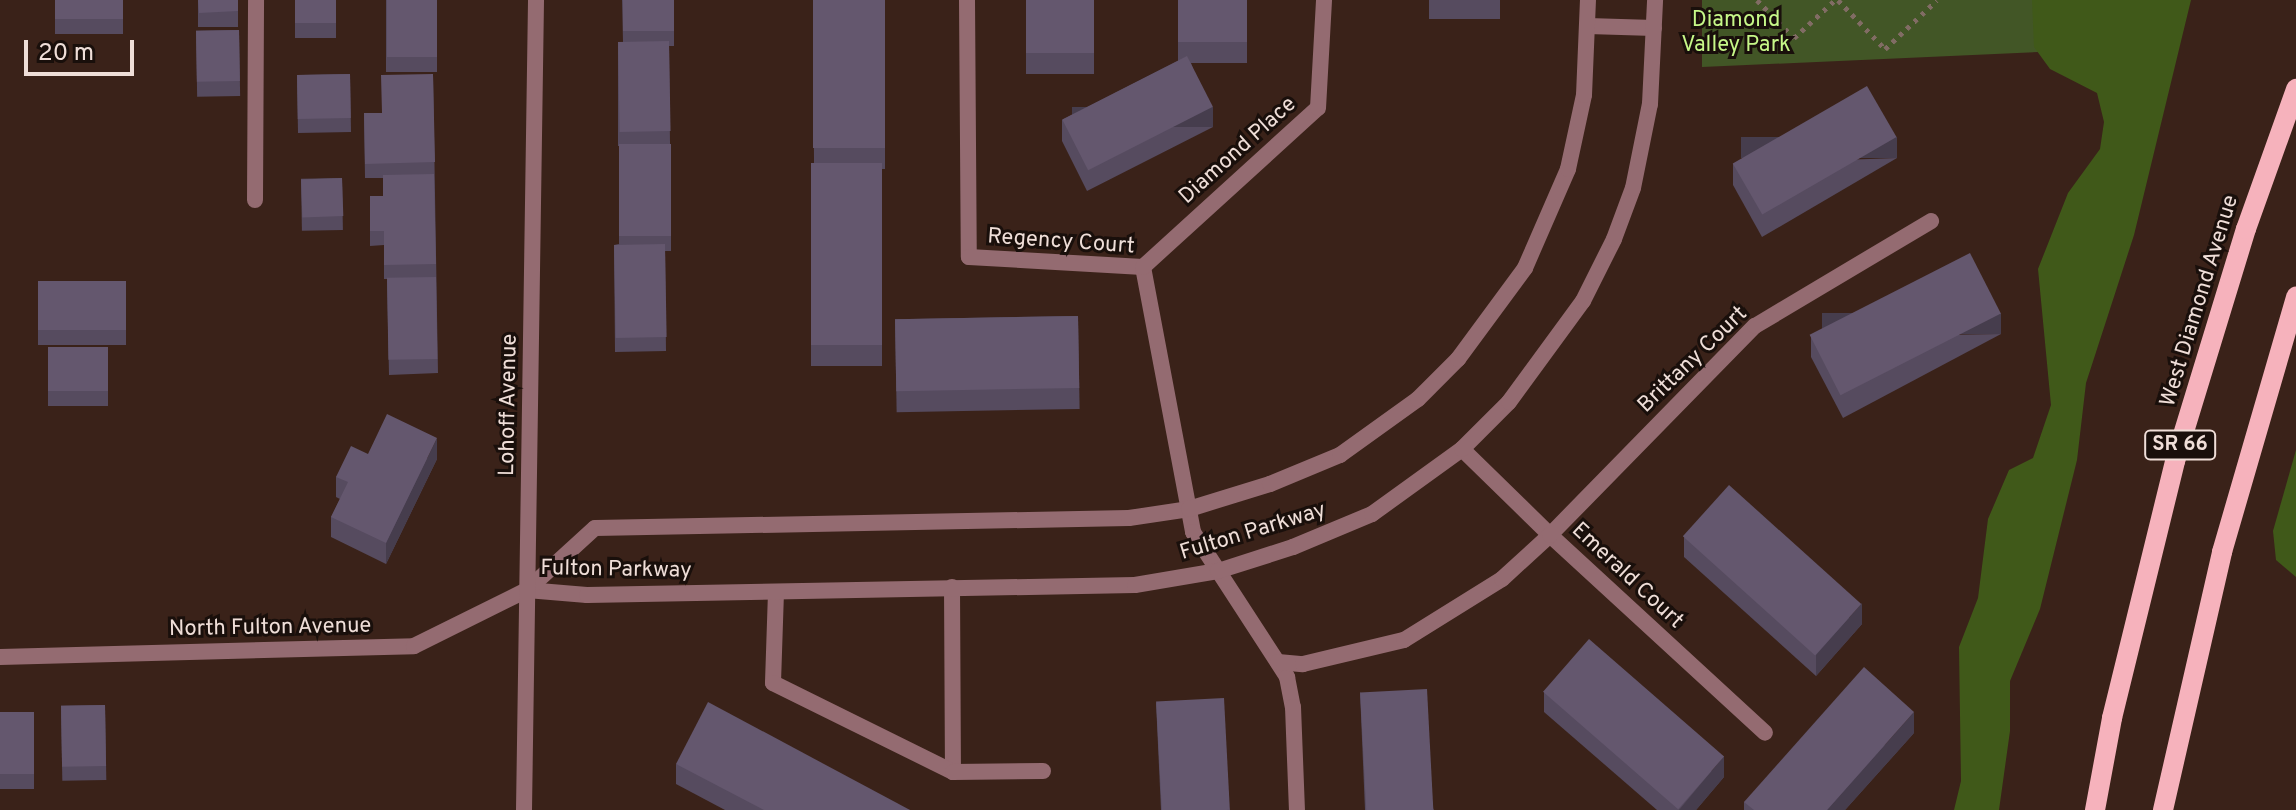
<!DOCTYPE html>
<style>
body{margin:0}
#map{position:relative;width:2296px;height:810px;overflow:hidden;background:#3a2219;font-family:Overpass,sans-serif}
div>[style]{position:absolute}
.green>*{inset:0;background:#425626}
.forest>*{inset:0;background:#405919}
.path>*{height:5px;margin-top:-2.5px;transform-origin:0;background:repeating-linear-gradient(90deg,#816c64 0 4px,transparent 0 10px)}
.lane>*{height:16px;margin:-8px;padding:0 8px;transform-origin:8px;border-radius:8px;background:#946b71}
.street>*{height:16px;margin:-8px;padding:0 8px;transform-origin:8px;border-radius:8px;background:#946b71}
.primary>*{height:20px;margin:-10px;padding:0 10px;transform-origin:10px;border-radius:10px;background:#f6b2bc}
.wall>*{inset:0;background:#564b5f;transform-origin:0 0}
.shaded-wall>*{inset:0;background:#463d4d;transform-origin:0 0}
.building>*{inset:0;background:#64576e;transform-origin:0 0}
span{translate:-50% -50%;white-space:nowrap;text-align:center;line-height:1.15;-webkit-text-stroke:6px #190f0b;paint-order:stroke}
.shield-label span{padding:2px 6px;background:#190f0b;border:2px solid;border-radius:6px;-webkit-text-stroke-width:0}
.shield-label{font-size:20px;color:#efded8;font-weight:700}
.park-label{font-size:22px;color:#c6f788}
.street-label{font-size:22px;color:#efded8}
.scale{position:absolute;left:24px;top:40px;width:110px;height:36px;box-sizing:border-box;border:4px solid #efded8;border-top:0;padding-left:10px;font-size:24px;line-height:28px;white-space:nowrap;color:#efded8;-webkit-text-stroke:6px #190f0b;paint-order:stroke}
</style>
<div id="map">
<div class="green">
<div style="clip-path:polygon(1702px 0,2153px 0,2130px 48px,1702px 67px)"></div>
</div>
<div class="forest">
<div style="clip-path:polygon(2032px 0,2191px 0,2134px 235px,2086px 383px,2077px 460px,2040px 609px,2010px 681px,2010px 731px,1999px 810px,1954px 810px,1961px 781px,1959px 647px,1978px 598px,1988px 519px,2009px 470px,2033px 458px,2051px 405px,2038px 269px,2068px 193px,2100px 149px,2104px 122px,2097px 93px,2050px 69px,2034px 47px)"></div>
<div style="clip-path:polygon(2296px 450px,2296px 577px,2276px 560px,2273px 531px)"></div>
</div>
<div class="path">
<div style="left:1757px;top:0;width:53px;rotate:45.8deg"></div>
<div style="left:1794px;top:38px;width:56px;rotate:-42.8deg"></div>
<div style="left:1838px;top:0;width:68px;rotate:46.2deg"></div>
<div style="left:1885px;top:49px;width:71px;rotate:-43.3deg"></div>
</div>
<div class="lane">
<div style="left:1588px;top:26px;width:66px;rotate:1.7deg"></div>
<div style="left:255px;top:200px;width:200px;rotate:-89.7deg"></div>
<div style="left:952px;top:587px;width:185px;rotate:89.7deg"></div>
<div style="left:776px;top:592px;width:91px;rotate:91.9deg"></div>
<div style="left:773px;top:683px;width:201px;rotate:26.3deg"></div>
<div style="left:953px;top:772px;width:90px;rotate:-0.6deg"></div>
</div>
<div class="street">
<div style="left:967px;top:0;width:257px;rotate:89.6deg"></div>
<div style="left:969px;top:257px;width:174px;rotate:3.3deg"></div>
<div style="left:1143px;top:267px;width:270px;rotate:79.3deg"></div>
<div style="left:1193px;top:532px;width:173px;rotate:57deg"></div>
<div style="left:1287px;top:677px;width:31px;rotate:79deg"></div>
<div style="left:1293px;top:707px;width:103px;rotate:87.8deg"></div>
<div style="left:1143px;top:267px;width:236px;rotate:-42.3deg"></div>
<div style="left:1318px;top:108px;width:108px;rotate:-86.8deg"></div>
<div style="left:1462px;top:449px;width:123px;rotate:44.3deg"></div>
<div style="left:1550px;top:535px;width:292px;rotate:42.6deg"></div>
<div style="left:527px;top:590px;width:60px;rotate:4.8deg"></div>
<div style="left:587px;top:595px;width:548px;rotate:-1.05deg"></div>
<div style="left:1135px;top:585px;width:84px;rotate:-9.6deg"></div>
<div style="left:1218px;top:571px;width:79px;rotate:-17.7deg"></div>
<div style="left:1293px;top:547px;width:86px;rotate:-22.7deg"></div>
<div style="left:1372px;top:514px;width:111px;rotate:-35.8deg"></div>
<div style="left:1462px;top:449px;width:66px;rotate:-45deg"></div>
<div style="left:1509px;top:402px;width:125px;rotate:-53.8deg"></div>
<div style="left:1583px;top:301px;width:69px;rotate:-63.4deg"></div>
<div style="left:1614px;top:239px;width:54px;rotate:-69.6deg"></div>
<div style="left:1633px;top:188px;width:86px;rotate:-78.6deg"></div>
<div style="left:1650px;top:104px;width:104px;rotate:-87.2deg"></div>
<div style="left:0;top:657px;width:414px;rotate:-1.5deg"></div>
<div style="left:414px;top:646px;width:126px;rotate:-26.4deg"></div>
<div style="left:527px;top:590px;width:92px;rotate:-42.4deg"></div>
<div style="left:595px;top:528px;width:534px;rotate:-1.07deg"></div>
<div style="left:1129px;top:518px;width:61px;rotate:-8.5deg"></div>
<div style="left:1189px;top:509px;width:85px;rotate:-17.2deg"></div>
<div style="left:1270px;top:484px;width:76px;rotate:-22.5deg"></div>
<div style="left:1340px;top:455px;width:96px;rotate:-35.7deg"></div>
<div style="left:1418px;top:399px;width:57px;rotate:-45deg"></div>
<div style="left:1458px;top:359px;width:113px;rotate:-53.6deg"></div>
<div style="left:1525px;top:268px;width:108px;rotate:-66.5deg"></div>
<div style="left:1568px;top:169px;width:76px;rotate:-77.8deg"></div>
<div style="left:1584px;top:95px;width:95px;rotate:-87.6deg"></div>
<div style="left:1278px;top:662px;width:25px;rotate:5deg"></div>
<div style="left:1303px;top:664px;width:104px;rotate:-13.4deg"></div>
<div style="left:1404px;top:640px;width:115px;rotate:-31.9deg"></div>
<div style="left:1502px;top:579px;width:65px;rotate:-42.5deg"></div>
<div style="left:1550px;top:535px;width:293px;rotate:-45.6deg"></div>
<div style="left:1755px;top:326px;width:205px;rotate:-30.8deg"></div>
<div style="left:524px;top:810px;width:810px;rotate:-89.15deg"></div>
</div>
<div class="primary">
<div style="left:2095px;top:810px;width:94px;rotate:-79.5deg"></div>
<div style="left:2112px;top:718px;width:265px;rotate:-76.2deg"></div>
<div style="left:2175px;top:461px;width:243px;rotate:-73deg"></div>
<div style="left:2246px;top:229px;width:149px;rotate:-70.3deg"></div>
<div style="left:2163px;top:810px;width:265px;rotate:-77.1deg"></div>
<div style="left:2222px;top:552px;width:266px;rotate:-73.8deg"></div>
</div>
<div class="wall">
<div style="left:55px;top:0;width:68px;height:34px"></div>
<div style="left:198px;top:0;width:40px;height:27px"></div>
<div style="left:295px;top:0;width:41px;height:38px"></div>
<div style="left:386px;top:0;width:51px;height:72px"></div>
<div style="clip-path:polygon(622px 0,674px 0,674px 46px,669px 46px,670px 144px,671px 144px,671px 251px,665px 251px,666px 351px,615px 352px,614px 245px,619px 244px,619px 146px,618px 146px,618px 42px,623px 42px)"></div>
<div style="clip-path:polygon(813px 0,885px 0,885px 169px,882px 169px,882px 366px,811px 366px,811px 163px,814px 163px)"></div>
<div style="left:1026px;top:0;width:68px;height:74px"></div>
<div style="clip-path:polygon(1178px 0,1247px 0,1247px 63px,1191px 63px,1213px 127px,1087px 191px,1062px 141px,1062px 120px,1178px 61px)"></div>
<div style="left:1429px;top:0;width:71px;height:19px"></div>
<div style="left:239px;top:30px;width:66px;height:43px;rotate:89deg"></div>
<div style="left:350px;top:74px;width:58px;height:53px;rotate:89deg"></div>
<div style="clip-path:polygon(433px 74px,438px 373px,389px 375px,387px 279px,384px 279px,384px 245px,370px 246px,370px 196px,383px 196px,383px 178px,365px 178px,364px 113px,382px 113px)"></div>
<div style="clip-path:polygon(1897px 158px,1762px 237px,1733px 185px,1733px 164px)"></div>
<div style="left:342px;top:178px;width:52px;height:41px;rotate:89deg"></div>
<div style="left:126px;top:281px;width:64px;height:88px;rotate:90deg"></div>
<div style="left:1078px;top:316px;width:93px;height:183px;rotate:89deg"></div>
<div style="clip-path:polygon(2001px 334px,1843px 418px,1811px 357px,1811px 337px)"></div>
<div style="left:48px;top:347px;width:60px;height:59px"></div>
<div style="clip-path:polygon(368px 454px,437px 459px,386px 564px,331px 537px,331px 517px,340px 499px,336px 497px,336px 477px)"></div>
<div style="clip-path:polygon(1684px 537px,1862px 624px,1816px 676px,1684px 557px)"></div>
<div style="clip-path:polygon(1360px 692px,1434px 810px,1365px 810px)"></div>
<div style="clip-path:polygon(1544px 692px,1724px 777px,1696px 810px,1657px 810px,1544px 712px)"></div>
<div style="clip-path:polygon(1156px 702px,1230px 810px,1161px 810px)"></div>
<div style="left:105px;top:705px;width:75px;height:44px;rotate:89deg"></div>
<div style="left:0;top:712px;width:34px;height:77px"></div>
<div style="clip-path:polygon(1914px 733px,1845px 810px,1744px 810px,1744px 802px)"></div>
<div style="clip-path:polygon(676px 764px,910px 810px,725px 810px,676px 784px)"></div>
</div>
<div class="shaded-wall">
<div style="left:1213px;top:107px;width:20px;height:141px;rotate:90deg"></div>
<div style="left:1897px;top:137px;width:21px;height:156px;rotate:90deg"></div>
<div style="left:2001px;top:313px;width:21px;height:179px;rotate:90deg"></div>
<div style="clip-path:polygon(437px 438px,437px 459px,386px 564px,386px 543px)"></div>
<div style="clip-path:polygon(1862px 603px,1862px 624px,1816px 676px,1816px 655px)"></div>
<div style="clip-path:polygon(1914px 712px,1914px 733px,1845px 810px,1827px 810px)"></div>
<div style="clip-path:polygon(1724px 756px,1724px 777px,1696px 810px,1679px 810px)"></div>
</div>
<div class="building">
<div style="left:55px;top:0;width:68px;height:19px"></div>
<div style="clip-path:polygon(198px 0,238px 0,238px 11px,199px 13px)"></div>
<div style="left:295px;top:0;width:41px;height:23px"></div>
<div style="left:387px;top:0;width:50px;height:57px"></div>
<div style="left:623px;top:0;width:51px;height:31px"></div>
<div style="left:813px;top:0;width:72px;height:148px"></div>
<div style="left:1026px;top:0;width:68px;height:53px"></div>
<div style="left:1178px;top:0;width:69px;height:42px"></div>
<div style="left:239px;top:30px;width:51px;height:43px;rotate:89deg"></div>
<div style="left:669px;top:41px;width:90px;height:51px;rotate:89deg"></div>
<div style="left:1187px;top:56px;width:57px;height:140px;rotate:63deg"></div>
<div style="left:350px;top:74px;width:44px;height:53px;rotate:89deg"></div>
<div style="clip-path:polygon(433px 74px,435px 162px,365px 164px,364px 113px,382px 113px,381px 75px)"></div>
<div style="left:1867px;top:86px;width:59px;height:155px;rotate:60deg"></div>
<div style="left:619px;top:144px;width:52px;height:92px"></div>
<div style="left:811px;top:163px;width:71px;height:182px"></div>
<div style="clip-path:polygon(434px 174px,436px 264px,384px 265px,384px 231px,370px 231px,370px 196px,383px 196px,383px 175px)"></div>
<div style="left:342px;top:178px;width:38px;height:41px;rotate:88deg"></div>
<div style="left:665px;top:244px;width:93px;height:51px;rotate:89deg"></div>
<div style="left:1970px;top:253px;width:68px;height:180px;rotate:63deg"></div>
<div style="left:436px;top:277px;width:82px;height:49px;rotate:89deg"></div>
<div style="left:126px;top:281px;width:49px;height:88px;rotate:90deg"></div>
<div style="left:1078px;top:316px;width:72px;height:183px;rotate:89deg"></div>
<div style="left:48px;top:347px;width:60px;height:44px"></div>
<div style="clip-path:polygon(387px 414px,437px 438px,386px 543px,331px 517px,348px 482px,336px 477px,351px 446px,368px 454px)"></div>
<div style="left:1729px;top:485px;width:178px;height:69px;rotate:42deg"></div>
<div style="left:1589px;top:639px;width:179px;height:70px;rotate:41deg"></div>
<div style="clip-path:polygon(1864px 667px,1914px 712px,1827px 810px,1754px 810px,1744px 802px)"></div>
<div style="left:1427px;top:689px;width:121px;height:67px;rotate:87deg"></div>
<div style="left:1224px;top:698px;width:112px;height:68px;rotate:87deg"></div>
<div style="clip-path:polygon(708px 702px,910px 810px,764px 810px,676px 764px)"></div>
<div style="left:105px;top:705px;width:61px;height:44px;rotate:89deg"></div>
<div style="left:0;top:712px;width:34px;height:62px"></div>
</div>
<div class="shield-label">
<span style="left:2180px;top:445px">SR 66</span>
</div>
<div class="park-label">
<span style="left:1736px;top:33px">Diamond<br>Valley Park</span>
</div>
<div class="street-label">
<span style="left:1238px;top:151px;rotate:-42deg">Diamond Place</span>
<span style="left:1061px;top:242px;rotate:4deg">Regency Court</span>
<span style="left:2200px;top:301px;rotate:-73deg">West Diamond Avenue</span>
<span style="left:1693px;top:360px;rotate:-44deg">Brittany Court</span>
<span style="left:509px;top:405px;rotate:-89deg">Lohoff Avenue</span>
<span style="left:1253px;top:532px;rotate:-17deg">Fulton Parkway</span>
<span style="left:616px;top:570px;rotate:1deg">Fulton Parkway</span>
<span style="left:1627px;top:576px;rotate:43deg">Emerald Court</span>
<span style="left:270px;top:628px;rotate:-1deg">North Fulton Avenue</span>
</div>
<div class="scale">20 m</div>
</div>
